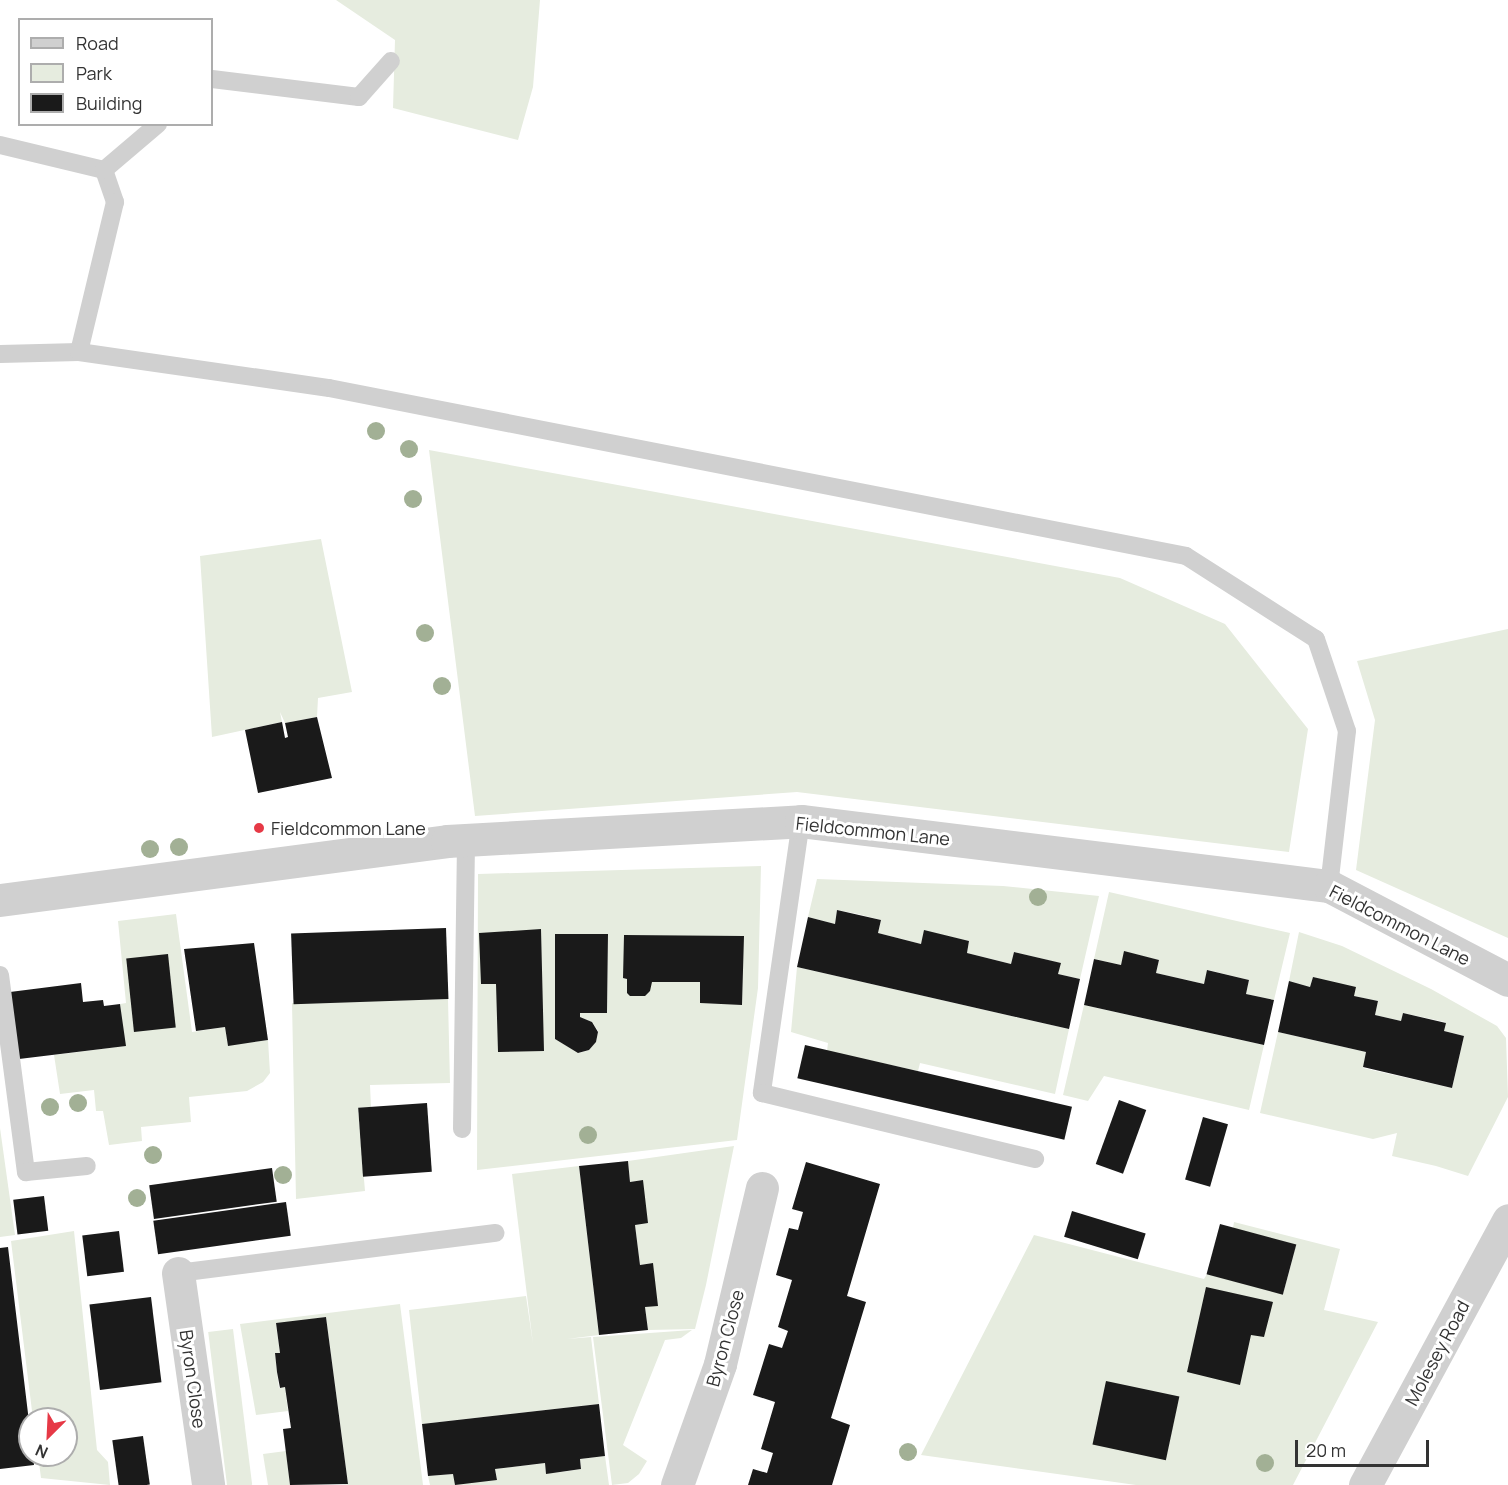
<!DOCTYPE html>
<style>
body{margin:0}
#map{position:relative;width:1508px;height:1485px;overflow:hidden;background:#fff;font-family:Manrope,sans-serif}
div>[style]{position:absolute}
.green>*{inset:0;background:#e6ecdf;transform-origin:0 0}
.building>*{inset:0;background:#1a1a1a;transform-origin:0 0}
.service>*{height:18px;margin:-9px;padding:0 9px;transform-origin:9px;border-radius:9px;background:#d0d0d0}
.minor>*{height:33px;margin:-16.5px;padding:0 16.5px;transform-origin:16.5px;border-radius:16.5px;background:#d0d0d0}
.tertiary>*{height:33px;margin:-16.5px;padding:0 16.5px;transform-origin:16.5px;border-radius:16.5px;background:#d0d0d0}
.trees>*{width:18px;height:18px;margin:-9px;border-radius:50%;background:#a2b095}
.dots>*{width:16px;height:16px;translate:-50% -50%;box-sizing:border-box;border:3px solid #fff;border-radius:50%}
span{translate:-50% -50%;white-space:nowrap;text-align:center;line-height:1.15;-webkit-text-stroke:6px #fff;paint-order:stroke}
.poi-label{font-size:18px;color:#333}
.left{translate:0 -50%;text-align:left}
.street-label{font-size:18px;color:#333}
.legend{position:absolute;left:18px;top:18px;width:195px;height:108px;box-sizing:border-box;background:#fff;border:2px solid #adadad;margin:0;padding:8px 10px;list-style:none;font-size:18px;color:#333}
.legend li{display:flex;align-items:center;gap:12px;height:30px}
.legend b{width:30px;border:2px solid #adadad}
.north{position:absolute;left:18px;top:1407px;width:60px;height:60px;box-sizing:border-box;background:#fff;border:2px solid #adadad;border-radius:50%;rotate:204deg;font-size:16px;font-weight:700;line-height:24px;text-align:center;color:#333}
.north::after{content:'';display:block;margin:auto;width:21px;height:27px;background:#e63946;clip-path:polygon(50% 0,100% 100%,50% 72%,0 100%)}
.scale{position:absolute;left:1295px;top:1440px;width:134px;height:27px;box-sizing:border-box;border:3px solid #333;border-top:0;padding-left:8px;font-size:18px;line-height:21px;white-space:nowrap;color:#333;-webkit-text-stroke:4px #fff;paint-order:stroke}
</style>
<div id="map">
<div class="green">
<div style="clip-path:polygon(336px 0,540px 0,533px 87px,518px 140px,393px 108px,395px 40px)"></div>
<div style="clip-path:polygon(429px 450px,1120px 578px,1225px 624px,1308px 729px,1289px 852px,797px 792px,475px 816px)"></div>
<div style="clip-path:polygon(321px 539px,352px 692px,318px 698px,317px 717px,285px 723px,280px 712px,282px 722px,212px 737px,200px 556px)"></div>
<div style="clip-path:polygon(1508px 629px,1508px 938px,1356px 870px,1375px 720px,1357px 661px)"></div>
<div style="clip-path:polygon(evenodd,761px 866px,758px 988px,737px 1140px,477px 1170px,478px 874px,761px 866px,608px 934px,607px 1013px,580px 1013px,580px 1017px,592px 1022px,598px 1031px,596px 1042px,589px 1050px,579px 1053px,555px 1039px,555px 935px,608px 934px,761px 866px,680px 936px,743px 936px,742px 1004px,700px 1003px,700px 982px,680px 936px)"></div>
<div style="clip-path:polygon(817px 879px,1003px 886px,1099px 896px,1080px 979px,1058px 974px,1060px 963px,1014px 952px,1011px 964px,967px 953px,969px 941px,925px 931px,921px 944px,878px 933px,881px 920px,858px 914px,837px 910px,835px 924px,808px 917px)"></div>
<div style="clip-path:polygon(1109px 892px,1290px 933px,1274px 1000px,1246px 994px,1249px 980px,1208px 970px,1204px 984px,1156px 973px,1159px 960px,1125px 952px,1121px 965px,1094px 959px)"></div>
<div style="clip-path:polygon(176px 914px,192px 1032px,225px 1027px,228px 1045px,268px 1040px,270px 1073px,263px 1082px,247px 1091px,189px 1097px,191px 1122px,141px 1127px,142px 1141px,109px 1145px,103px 1111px,96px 1111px,94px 1090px,60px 1094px,54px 1055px,125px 1046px,120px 1004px,126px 1003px,118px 921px)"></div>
<div style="clip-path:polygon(1299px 932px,1342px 946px,1431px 989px,1497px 1026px,1506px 1038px,1508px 1097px,1468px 1176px,1436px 1166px,1392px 1156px,1397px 1133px,1373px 1139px,1260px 1113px,1278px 1032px,1366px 1052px,1363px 1068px,1452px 1088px,1464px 1036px,1444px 1031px,1445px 1022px,1403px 1013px,1401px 1021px,1375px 1015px,1378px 1001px,1354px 996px,1334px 983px,1313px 977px,1310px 987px,1289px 981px)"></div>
<div style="clip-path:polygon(797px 967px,1069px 1029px,1055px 1094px,920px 1063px,918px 1071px,827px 1051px,828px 1043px,791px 1032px)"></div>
<div style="clip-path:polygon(448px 999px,450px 1083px,370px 1085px,371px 1107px,358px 1108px,365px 1191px,296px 1199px,292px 1003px)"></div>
<div style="clip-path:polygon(1084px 1005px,1264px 1045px,1249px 1110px,1104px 1076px,1088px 1101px,1063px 1095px)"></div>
<div style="clip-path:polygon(0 1128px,15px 1235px,0 1237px)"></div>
<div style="clip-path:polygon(734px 1146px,706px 1285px,695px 1329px,648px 1330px,645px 1307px,652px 1263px,640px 1265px,635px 1225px,643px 1180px,630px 1182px,628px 1161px)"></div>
<div style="clip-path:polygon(579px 1166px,599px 1335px,567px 1339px,591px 1337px,599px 1404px,422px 1424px,409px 1310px,526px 1296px,533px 1344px,512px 1174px)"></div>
<div style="clip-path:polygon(1234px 1222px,1340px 1249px,1324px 1310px,1378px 1322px,1293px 1485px,1136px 1485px,921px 1455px,1034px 1235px,1204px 1279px,1207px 1274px,1283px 1294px,1296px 1245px,1233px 1228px)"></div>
<div style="clip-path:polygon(74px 1231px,97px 1450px,108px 1462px,110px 1485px,41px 1478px,38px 1455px,66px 1455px,66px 1419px,33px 1419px,11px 1241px)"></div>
<div style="clip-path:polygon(400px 1304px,423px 1485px,343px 1485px,348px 1484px,326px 1317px,276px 1324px,280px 1353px,275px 1353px,277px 1372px,279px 1388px,285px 1387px,288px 1411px,256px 1415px,240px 1324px)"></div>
<div style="left:233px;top:1329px;width:157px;height:25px;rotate:83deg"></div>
<div style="clip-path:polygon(692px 1330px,681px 1338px,665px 1340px,623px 1445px,647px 1461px,639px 1474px,628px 1483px,612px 1485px,593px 1337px)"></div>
<div style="clip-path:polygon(286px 1451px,290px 1485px,268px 1485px,263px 1454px)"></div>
<div style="clip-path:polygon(605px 1456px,609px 1485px,430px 1485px,428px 1476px,453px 1474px,497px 1479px,495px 1469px,545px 1463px,546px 1473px,562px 1472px,581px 1469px,580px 1459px)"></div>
</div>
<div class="building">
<div style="clip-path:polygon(317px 717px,332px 778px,258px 793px,245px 730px,282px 722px,285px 738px,288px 737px,285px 723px)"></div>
<div style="clip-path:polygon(837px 910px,881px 920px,878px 933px,921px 944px,924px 930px,969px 941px,967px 953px,1011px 964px,1014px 952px,1061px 963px,1058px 974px,1080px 979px,1069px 1029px,797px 967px,808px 917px,835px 924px)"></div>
<div style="left:446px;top:928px;width:71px;height:155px;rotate:88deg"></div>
<div style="clip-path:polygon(541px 929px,544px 1051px,498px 1052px,496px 984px,481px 984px,479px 933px)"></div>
<div style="clip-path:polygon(555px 934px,608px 934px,607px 1013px,580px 1013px,580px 1017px,592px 1022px,598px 1032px,596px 1042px,589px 1050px,578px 1053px,555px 1039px)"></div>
<div style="clip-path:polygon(624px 935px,744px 936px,742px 1005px,700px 1003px,700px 982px,652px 982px,650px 991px,645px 996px,630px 996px,627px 993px,627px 979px,623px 978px)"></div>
<div style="clip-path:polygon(254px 943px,268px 1040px,228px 1046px,225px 1027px,196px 1031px,184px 949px)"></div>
<div style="clip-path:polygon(1124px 951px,1159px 960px,1156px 973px,1204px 984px,1207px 970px,1249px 980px,1246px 994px,1274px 1000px,1264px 1045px,1084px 1005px,1094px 959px,1121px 965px)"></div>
<div style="left:168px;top:954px;width:74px;height:42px;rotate:84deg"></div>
<div style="clip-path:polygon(1313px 977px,1356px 987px,1354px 996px,1378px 1001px,1375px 1015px,1401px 1021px,1403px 1013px,1446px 1023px,1444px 1031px,1464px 1036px,1452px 1088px,1363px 1067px,1366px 1052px,1278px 1032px,1289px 981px,1310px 987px)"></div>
<div style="clip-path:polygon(81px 983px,83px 1002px,103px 1000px,104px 1006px,120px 1004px,126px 1046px,19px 1059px,10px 992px)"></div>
<div style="left:805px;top:1045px;width:274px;height:34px;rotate:13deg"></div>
<div style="left:1119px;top:1100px;width:29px;height:68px;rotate:20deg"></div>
<div style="left:427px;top:1103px;width:69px;height:69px;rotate:86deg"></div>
<div style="left:1203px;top:1117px;width:26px;height:65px;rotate:16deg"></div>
<div style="clip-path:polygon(628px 1161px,630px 1182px,643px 1180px,648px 1223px,635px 1225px,640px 1265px,653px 1263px,658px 1306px,645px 1307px,648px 1330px,599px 1335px,579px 1166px)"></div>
<div style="clip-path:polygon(806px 1162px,880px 1184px,847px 1296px,866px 1302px,831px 1418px,850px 1425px,832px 1485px,748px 1485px,753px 1469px,767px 1473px,773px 1453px,761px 1449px,775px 1402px,753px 1395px,769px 1344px,782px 1348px,788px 1331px,778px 1327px,792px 1280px,776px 1275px,789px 1228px,798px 1230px,803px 1212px,792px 1209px)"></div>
<div style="left:272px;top:1168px;width:34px;height:124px;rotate:82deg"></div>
<div style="left:44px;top:1196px;width:35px;height:31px;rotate:83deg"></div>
<div style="left:286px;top:1202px;width:34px;height:134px;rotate:82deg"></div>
<div style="left:1072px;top:1211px;width:77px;height:27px;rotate:17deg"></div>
<div style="left:1220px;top:1224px;width:79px;height:52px;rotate:15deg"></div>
<div style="left:119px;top:1231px;width:41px;height:37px;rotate:83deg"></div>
<div style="clip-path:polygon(8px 1247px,30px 1430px,30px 1455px,33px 1455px,34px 1465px,0 1469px,0 1248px)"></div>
<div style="clip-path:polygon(1206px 1287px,1273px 1302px,1264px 1337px,1251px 1335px,1240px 1385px,1187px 1372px)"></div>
<div style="left:151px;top:1297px;width:86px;height:62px;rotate:83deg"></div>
<div style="clip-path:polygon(326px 1317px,348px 1484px,290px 1485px,283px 1429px,291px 1428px,285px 1387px,280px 1388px,277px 1372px,275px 1353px,280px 1353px,276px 1323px)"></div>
<div style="left:1106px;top:1381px;width:75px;height:65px;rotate:12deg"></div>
<div style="clip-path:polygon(599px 1404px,605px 1456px,580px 1459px,581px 1469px,546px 1474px,545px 1463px,495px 1469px,497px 1480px,455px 1485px,453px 1474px,428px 1476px,422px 1424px)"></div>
<div style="left:143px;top:1436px;width:49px;height:31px;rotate:82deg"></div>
</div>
<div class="service">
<div style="left:212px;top:79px;width:148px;rotate:7deg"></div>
<div style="left:359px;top:97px;width:48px;rotate:-48.4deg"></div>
<div style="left:0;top:145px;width:107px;rotate:13.5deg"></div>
<div style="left:104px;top:170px;width:34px;rotate:71deg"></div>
<div style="left:115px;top:202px;width:154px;rotate:103.5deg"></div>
<div style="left:104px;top:170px;width:71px;rotate:-40.4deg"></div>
<div style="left:0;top:354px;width:79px;rotate:-1.5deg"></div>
<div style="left:79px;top:352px;width:253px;rotate:8.2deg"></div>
<div style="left:329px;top:388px;width:873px;rotate:11.09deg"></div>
<div style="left:1186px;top:556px;width:154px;rotate:32.6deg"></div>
<div style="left:1316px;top:639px;width:97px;rotate:71.4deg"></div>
<div style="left:1347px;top:731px;width:156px;rotate:96.6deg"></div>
<div style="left:801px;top:821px;width:275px;rotate:98.2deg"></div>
<div style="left:762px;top:1093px;width:281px;rotate:13.6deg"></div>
<div style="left:0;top:975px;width:199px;rotate:82.5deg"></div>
<div style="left:26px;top:1172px;width:61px;rotate:-5.6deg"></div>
<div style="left:462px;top:1129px;width:289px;rotate:-89.2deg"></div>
<div style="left:178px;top:1273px;width:320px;rotate:-7.2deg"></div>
</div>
<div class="minor">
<div style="left:0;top:900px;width:451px;rotate:-7.5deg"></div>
<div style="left:447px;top:841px;width:355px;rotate:-3.2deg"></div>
<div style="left:801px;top:821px;width:532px;rotate:7.02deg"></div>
<div style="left:1329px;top:886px;width:202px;rotate:27.7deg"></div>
<div style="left:178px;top:1273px;width:214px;rotate:81.9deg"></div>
<div style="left:677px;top:1485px;width:128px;rotate:-70.4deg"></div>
<div style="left:720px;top:1364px;width:181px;rotate:-76.6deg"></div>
</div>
<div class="tertiary">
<div style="left:1365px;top:1485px;width:301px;rotate:-61.6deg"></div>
</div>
<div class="trees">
<div style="left:376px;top:431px"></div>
<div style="left:409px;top:449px"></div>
<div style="left:413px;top:499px"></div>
<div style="left:425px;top:633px"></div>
<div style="left:442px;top:686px"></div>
<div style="left:179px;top:847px"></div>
<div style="left:150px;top:849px"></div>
<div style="left:1038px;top:897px"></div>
<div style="left:78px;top:1103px"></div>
<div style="left:50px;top:1107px"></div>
<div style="left:588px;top:1135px"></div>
<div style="left:153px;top:1155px"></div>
<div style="left:283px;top:1175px"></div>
<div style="left:137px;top:1198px"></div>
<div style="left:908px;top:1452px"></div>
<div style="left:1265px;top:1463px"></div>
</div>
<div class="dots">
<div style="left:259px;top:828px;background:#e63946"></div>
</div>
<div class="poi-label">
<span class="left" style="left:271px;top:828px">Fieldcommon Lane</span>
</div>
<div class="street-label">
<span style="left:873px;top:831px;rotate:6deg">Fieldcommon Lane</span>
<span style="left:1400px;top:925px;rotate:27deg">Fieldcommon Lane</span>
<span style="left:725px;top:1338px;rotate:-75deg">Byron Close</span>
<span style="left:1437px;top:1353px;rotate:-62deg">Molesey Road</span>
<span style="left:193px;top:1379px;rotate:82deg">Byron Close</span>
</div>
<ul class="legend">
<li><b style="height:8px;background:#d0d0d0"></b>Road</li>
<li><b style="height:16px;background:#e6ecdf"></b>Park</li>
<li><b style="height:16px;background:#1a1a1a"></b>Building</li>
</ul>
<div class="north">N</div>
<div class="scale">20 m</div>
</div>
